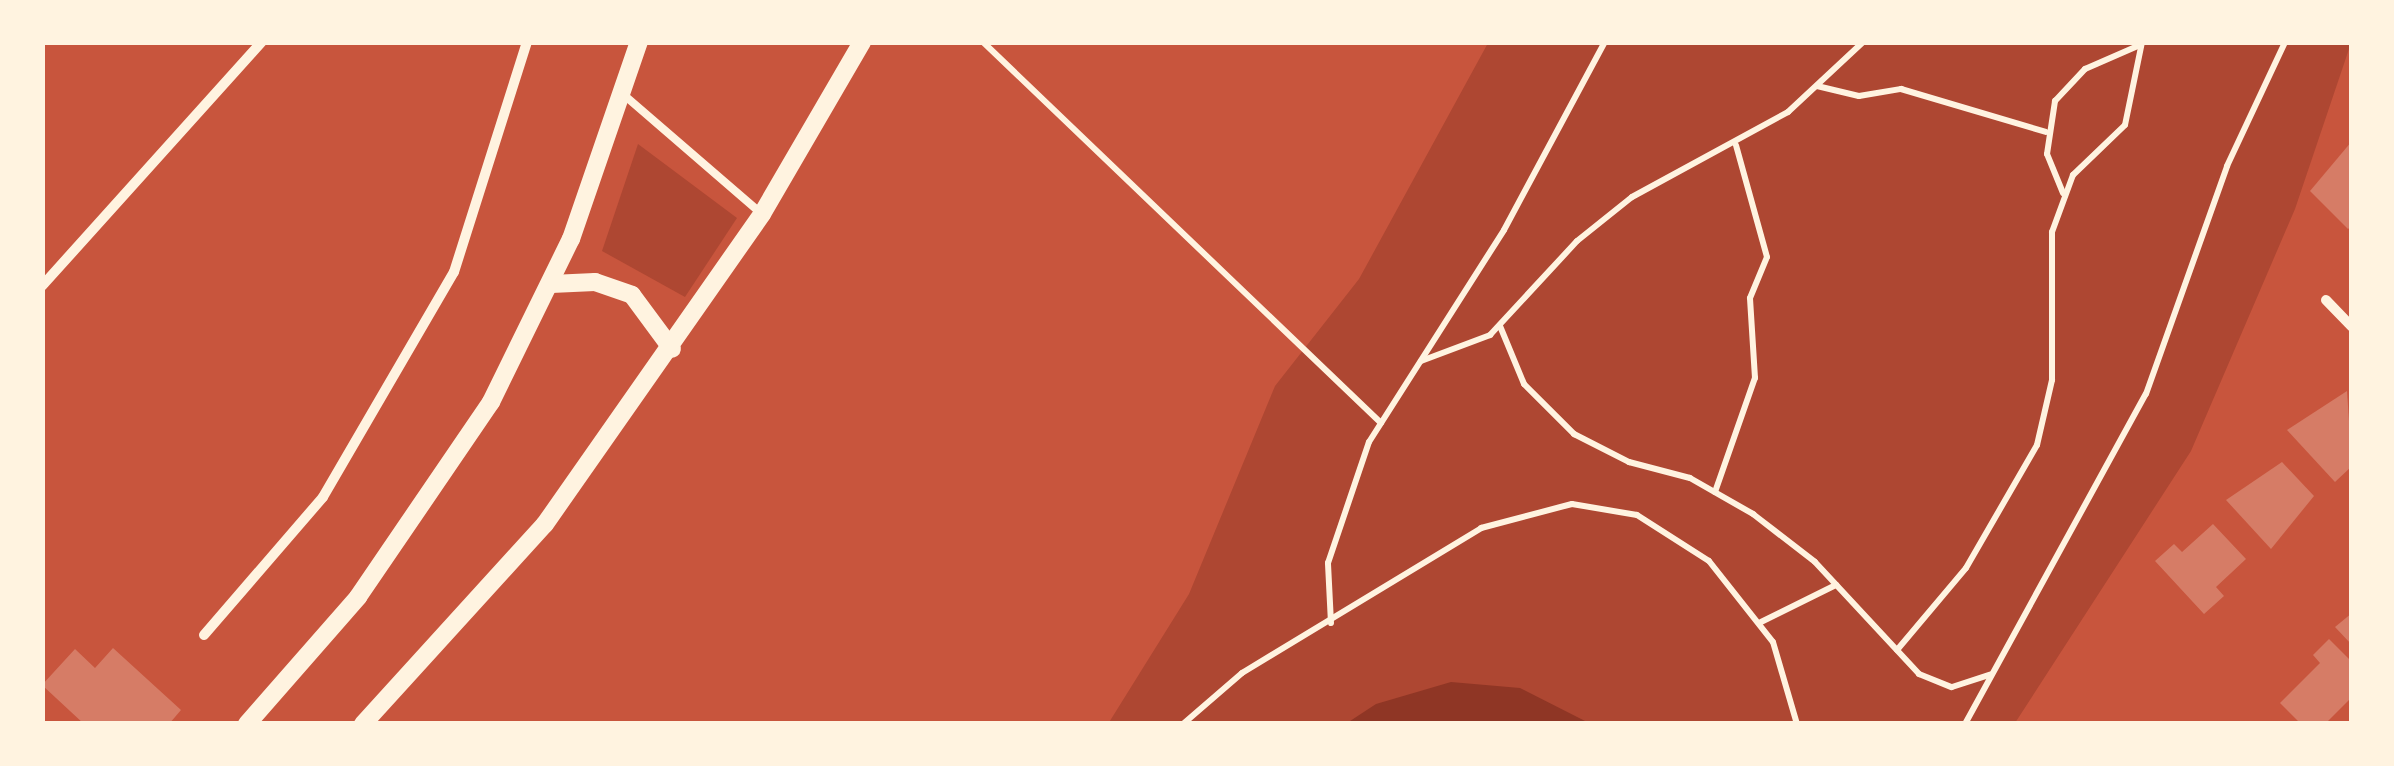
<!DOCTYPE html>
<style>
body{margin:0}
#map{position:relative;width:2394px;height:766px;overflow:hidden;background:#c8553d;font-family:"Noto Serif",serif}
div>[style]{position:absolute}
.green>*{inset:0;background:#ae4732}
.water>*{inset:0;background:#8f3625}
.building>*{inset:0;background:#d67c66}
.path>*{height:6px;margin:-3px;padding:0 3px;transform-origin:3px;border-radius:3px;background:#fff3e0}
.service>*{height:8px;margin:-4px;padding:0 4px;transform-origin:4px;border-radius:4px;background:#fff3e0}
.minor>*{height:10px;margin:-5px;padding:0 5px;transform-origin:5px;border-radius:5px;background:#fff3e0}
.tertiary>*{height:18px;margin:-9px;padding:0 9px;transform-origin:9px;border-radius:9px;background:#fff3e0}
span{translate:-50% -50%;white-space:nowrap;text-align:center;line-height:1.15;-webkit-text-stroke:10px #fff3e0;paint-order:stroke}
.frame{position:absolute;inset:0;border:45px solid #fff3e0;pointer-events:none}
</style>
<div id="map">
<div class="green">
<div style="clip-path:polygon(1488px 43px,2351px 43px,2295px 209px,2191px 451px,2015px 723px,1108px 724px,1189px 594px,1275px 386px,1359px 279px)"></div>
<div style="clip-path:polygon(638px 144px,737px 218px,685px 297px,602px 251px)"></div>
</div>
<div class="water">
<div style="clip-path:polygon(1451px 682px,1520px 688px,1589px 723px,1347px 723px,1376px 704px)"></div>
</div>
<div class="building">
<div style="clip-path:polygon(2352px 141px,2352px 226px,2348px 229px,2310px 191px)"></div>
<div style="clip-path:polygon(2347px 391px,2352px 466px,2335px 482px,2287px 430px)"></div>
<div style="clip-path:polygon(2282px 462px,2314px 496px,2271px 549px,2226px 500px)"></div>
<div style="clip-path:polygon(2213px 524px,2246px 559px,2216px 587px,2224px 596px,2204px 614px,2155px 561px,2174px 544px,2182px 552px)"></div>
<div style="clip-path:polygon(2352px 613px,2352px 645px,2335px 627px)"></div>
<div style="clip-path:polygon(2329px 639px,2352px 662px,2352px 697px,2325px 724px,2301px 724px,2280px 703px,2320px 663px,2313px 655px)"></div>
<div style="clip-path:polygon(113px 648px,181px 710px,169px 724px,84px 724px,42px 685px,75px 649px,95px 668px)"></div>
</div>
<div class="path">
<div style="left:983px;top:42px;width:551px;rotate:43.75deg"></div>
<div style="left:1817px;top:86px;width:43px;rotate:13.4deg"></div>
<div style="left:1859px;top:96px;width:43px;rotate:-9.5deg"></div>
<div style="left:1901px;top:89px;width:151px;rotate:16.5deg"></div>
<div style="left:2063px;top:193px;width:42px;rotate:-112.3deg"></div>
<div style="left:2047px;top:154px;width:54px;rotate:-81.4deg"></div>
<div style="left:2055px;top:101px;width:44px;rotate:-46.8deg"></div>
<div style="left:2085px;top:69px;width:60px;rotate:-23.6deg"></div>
<div style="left:1500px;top:326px;width:63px;rotate:67.5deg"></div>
<div style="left:1524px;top:384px;width:71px;rotate:45deg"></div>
<div style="left:1574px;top:434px;width:62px;rotate:27deg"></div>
<div style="left:1629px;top:462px;width:63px;rotate:14.7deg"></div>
<div style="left:1690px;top:478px;width:73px;rotate:29.7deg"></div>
<div style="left:1753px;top:514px;width:78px;rotate:37.7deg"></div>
<div style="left:1815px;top:562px;width:153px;rotate:47.1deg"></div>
<div style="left:1919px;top:674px;width:35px;rotate:22deg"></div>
<div style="left:1952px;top:687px;width:40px;rotate:-18deg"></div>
<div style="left:1421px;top:361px;width:74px;rotate:-20.6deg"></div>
<div style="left:1490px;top:335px;width:128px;rotate:-47.2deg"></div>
<div style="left:1577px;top:241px;width:70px;rotate:-38.7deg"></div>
<div style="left:1632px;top:197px;width:178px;rotate:-28.6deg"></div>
<div style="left:1788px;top:112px;width:103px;rotate:-43deg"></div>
<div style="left:1715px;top:492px;width:121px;rotate:-70.7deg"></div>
<div style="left:1755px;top:378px;width:80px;rotate:-93.6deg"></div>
<div style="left:1750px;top:298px;width:44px;rotate:-67.5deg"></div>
<div style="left:1767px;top:257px;width:116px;rotate:-105.5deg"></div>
<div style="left:1761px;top:622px;width:84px;rotate:-26.3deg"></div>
<div style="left:1331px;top:623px;width:60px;rotate:-92.9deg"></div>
<div style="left:1328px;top:563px;width:128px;rotate:-71.3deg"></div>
<div style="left:1369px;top:442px;width:251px;rotate:-57.5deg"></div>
<div style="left:1504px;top:230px;width:213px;rotate:-61.8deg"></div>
<div style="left:1897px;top:650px;width:107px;rotate:-49.9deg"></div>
<div style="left:1966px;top:568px;width:142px;rotate:-60deg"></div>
<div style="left:2037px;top:445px;width:67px;rotate:-77deg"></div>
<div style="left:2052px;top:380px;width:148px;rotate:-90deg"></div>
<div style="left:2052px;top:232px;width:61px;rotate:-69.8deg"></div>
<div style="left:2073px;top:175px;width:72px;rotate:-43.9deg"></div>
<div style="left:2125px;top:125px;width:85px;rotate:-78.4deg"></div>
<div style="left:1183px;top:724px;width:78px;rotate:-40.8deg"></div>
<div style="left:1242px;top:673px;width:280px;rotate:-31.2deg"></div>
<div style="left:1481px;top:528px;width:94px;rotate:-14.8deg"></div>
<div style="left:1572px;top:504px;width:66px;rotate:9.6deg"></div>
<div style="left:1637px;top:515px;width:85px;rotate:32.6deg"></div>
<div style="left:1709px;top:561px;width:103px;rotate:51.7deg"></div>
<div style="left:1773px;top:642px;width:85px;rotate:73.7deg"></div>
<div style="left:1965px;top:724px;width:376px;rotate:-61.3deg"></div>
<div style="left:2146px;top:394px;width:242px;rotate:-70.4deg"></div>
<div style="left:2227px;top:166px;width:137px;rotate:-64.9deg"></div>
</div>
<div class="service">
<div style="left:624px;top:95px;width:182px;rotate:40.8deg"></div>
</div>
<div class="minor">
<div style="left:42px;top:286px;width:329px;rotate:-48deg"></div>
<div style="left:2326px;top:300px;width:37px;rotate:46deg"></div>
<div style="left:204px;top:635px;width:182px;rotate:-49.2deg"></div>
<div style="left:323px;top:497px;width:260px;rotate:-59.8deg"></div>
<div style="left:454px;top:272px;width:241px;rotate:-72.4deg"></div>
</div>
<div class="tertiary">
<div style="left:551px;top:284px;width:44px;rotate:-2.6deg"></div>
<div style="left:595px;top:282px;width:39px;rotate:19deg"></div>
<div style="left:632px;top:295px;width:67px;rotate:53.5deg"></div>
<div style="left:247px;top:724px;width:169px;rotate:-48.8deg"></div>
<div style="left:358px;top:597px;width:236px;rotate:-55.7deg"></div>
<div style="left:491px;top:402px;width:182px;rotate:-63.9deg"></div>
<div style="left:571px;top:239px;width:208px;rotate:-71deg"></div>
<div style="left:363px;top:724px;width:270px;rotate:-47.7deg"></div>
<div style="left:545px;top:524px;width:378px;rotate:-55deg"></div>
<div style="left:762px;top:214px;width:199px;rotate:-59.8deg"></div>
</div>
<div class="frame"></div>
</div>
